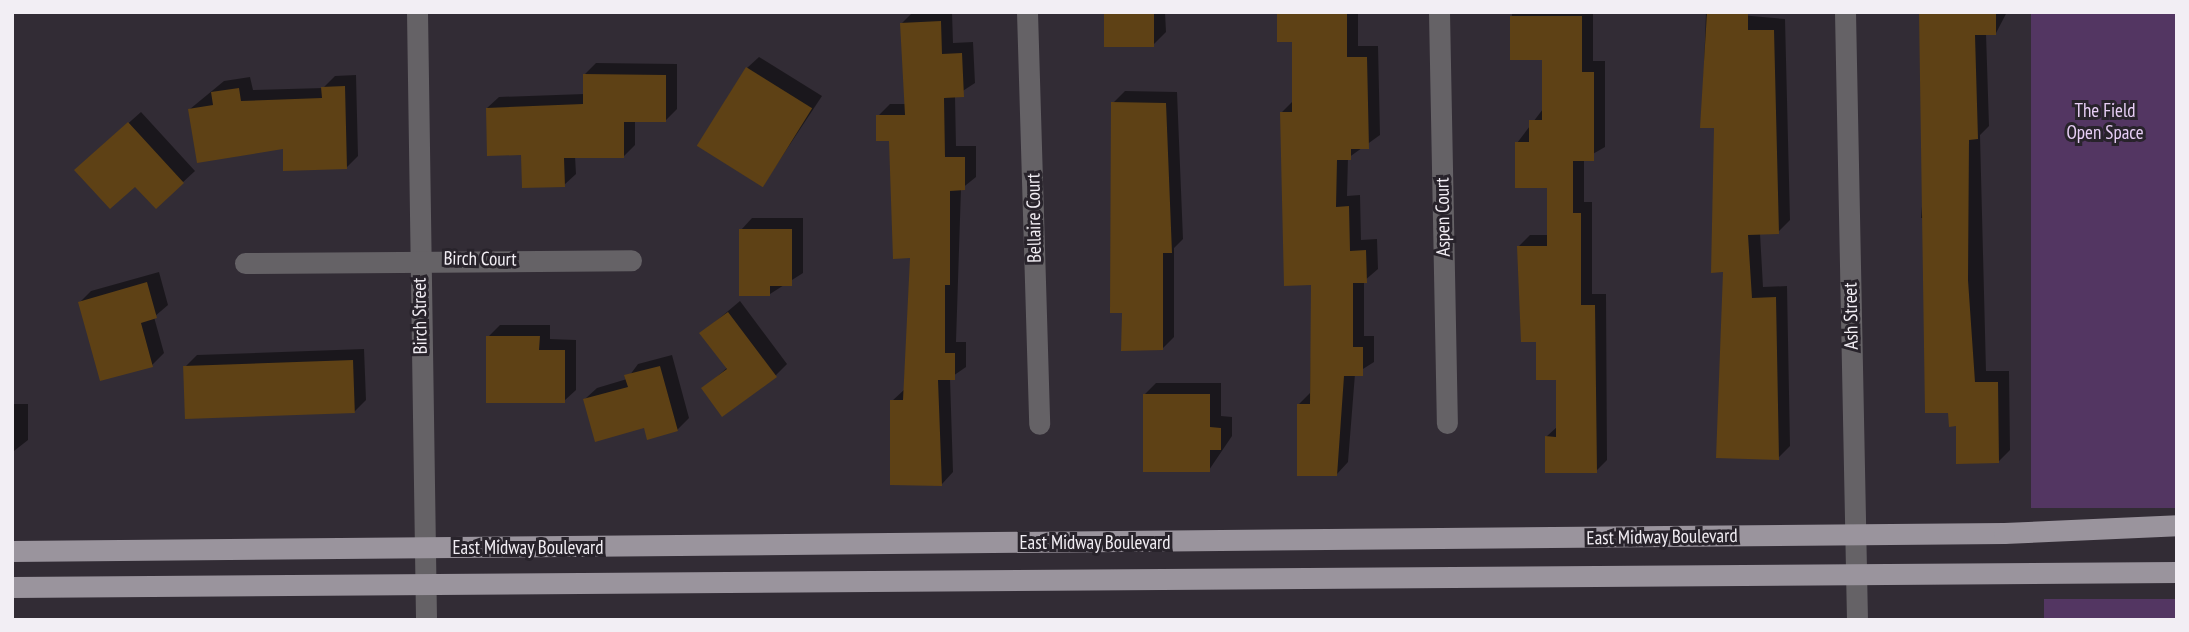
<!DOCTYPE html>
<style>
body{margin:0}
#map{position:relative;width:2189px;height:632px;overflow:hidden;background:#322c35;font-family:"PT Sans Narrow",sans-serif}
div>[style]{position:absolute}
.green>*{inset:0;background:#533662;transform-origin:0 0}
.shadow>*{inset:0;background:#0007}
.building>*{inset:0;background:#5e4115;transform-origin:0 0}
.minor>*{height:21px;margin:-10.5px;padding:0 10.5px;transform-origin:10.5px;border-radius:10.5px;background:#656266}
.major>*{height:21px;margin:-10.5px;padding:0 10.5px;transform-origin:10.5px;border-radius:10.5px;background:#9a949d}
span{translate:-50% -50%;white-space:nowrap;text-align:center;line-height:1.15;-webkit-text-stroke:6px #28232b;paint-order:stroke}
.park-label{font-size:19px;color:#e7cef5}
.street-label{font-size:19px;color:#f2eef4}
.frame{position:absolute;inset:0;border:14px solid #f2eef4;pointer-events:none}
</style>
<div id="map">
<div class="green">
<div style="left:2031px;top:12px;width:146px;height:496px"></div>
<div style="left:2177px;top:599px;width:21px;height:133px;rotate:90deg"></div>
</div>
<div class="shadow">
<div style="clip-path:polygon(913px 12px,952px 12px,953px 43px,973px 42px,975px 83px,955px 96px,956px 146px,976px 146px,976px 177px,961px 189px,956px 342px,966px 342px,966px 367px,950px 378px,953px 472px,942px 484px,892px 401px,905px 389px,911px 257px,891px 139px,878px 116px,890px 104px,906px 104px,902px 23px)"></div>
<div style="clip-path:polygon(1106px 12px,1165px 12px,1166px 32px,1154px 44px)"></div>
<div style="clip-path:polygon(1281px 12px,1358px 12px,1358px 46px,1378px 46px,1380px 135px,1348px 158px,1347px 196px,1360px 195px,1361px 240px,1377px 239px,1378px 269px,1364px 281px,1364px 336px,1374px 336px,1374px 362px,1355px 374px,1348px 462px,1337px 474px,1298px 405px,1310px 393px,1313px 283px,1282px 112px,1294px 100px,1294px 41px)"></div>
<div style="clip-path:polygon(1512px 12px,1593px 12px,1593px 61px,1605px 61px,1605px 147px,1584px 159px,1584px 202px,1592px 202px,1592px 294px,1606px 294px,1607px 460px,1596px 471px,1546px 437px,1558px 426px,1558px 378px,1538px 340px,1522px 340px,1519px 246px,1530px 235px,1549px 235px,1548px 186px,1517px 143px,1543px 109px,1544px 58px,1511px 58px)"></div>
<div style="clip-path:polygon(1706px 12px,1785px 19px,1790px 220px,1778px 232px,1760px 233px,1763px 287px,1787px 286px,1790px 446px,1778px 458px,1724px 271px,1715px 126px,1702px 127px)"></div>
<div style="clip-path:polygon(1921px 12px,2007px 12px,1996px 33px,1986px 33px,1989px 126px,1980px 135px,1986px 371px,2009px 371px,2010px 450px,1998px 462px,1957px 424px,1929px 218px,1921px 218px,1926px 161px)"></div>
<div style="clip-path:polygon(759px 57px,822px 96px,763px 185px,747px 68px)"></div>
<div style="clip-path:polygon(596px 63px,677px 64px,677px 109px,665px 121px,635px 120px,635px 145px,623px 157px,575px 156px,576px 174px,564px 185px,522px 154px,487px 108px,499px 97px,584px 94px,584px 75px)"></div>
<div style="clip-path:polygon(356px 75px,358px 156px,347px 167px,190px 109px,224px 81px,250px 77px,253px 90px,323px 88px,335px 76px)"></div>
<div style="clip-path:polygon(1125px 91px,1177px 92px,1183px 239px,1174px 248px,1174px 337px,1162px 349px,1123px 311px,1113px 103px)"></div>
<div style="clip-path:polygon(141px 112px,195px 171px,156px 207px,135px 184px,88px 159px)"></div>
<div style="clip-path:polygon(752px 218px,803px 218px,803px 273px,770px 294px,741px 230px)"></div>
<div style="clip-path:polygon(159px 272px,168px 305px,154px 317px,164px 353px,152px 365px,80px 302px,91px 291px)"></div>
<div style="clip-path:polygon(740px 301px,787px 364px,776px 375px,703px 389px,728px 367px,702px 333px)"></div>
<div style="clip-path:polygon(500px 325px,550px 325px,550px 339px,576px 340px,576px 390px,564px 401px,488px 337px)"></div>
<div style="clip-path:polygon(364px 349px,366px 400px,354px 412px,185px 367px,197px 355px)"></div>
<div style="clip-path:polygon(672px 355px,689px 418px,677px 430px,645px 426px,585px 399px,597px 388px,627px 379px,638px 364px)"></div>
<div style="clip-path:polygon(1156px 383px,1221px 383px,1221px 416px,1232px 417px,1232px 436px,1209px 470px,1144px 395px)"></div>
<div style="clip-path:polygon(12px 404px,28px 404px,28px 440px,14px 451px,12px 471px)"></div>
</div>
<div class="building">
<div style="left:1104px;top:12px;width:50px;height:35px"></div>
<div style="clip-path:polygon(1707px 12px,1748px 12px,1748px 30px,1774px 30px,1779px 234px,1748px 235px,1752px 298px,1776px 297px,1779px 460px,1716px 458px,1723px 272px,1711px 273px,1714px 128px,1700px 128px)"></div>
<div style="clip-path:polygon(1919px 12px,1996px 12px,1996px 35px,1975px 35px,1978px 139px,1969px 140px,1968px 280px,1975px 382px,1998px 382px,1999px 463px,1956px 464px,1956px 426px,1949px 427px,1948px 413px,1925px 413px)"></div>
<div style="clip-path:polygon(1277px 14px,1347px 14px,1347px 57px,1367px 57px,1369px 149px,1351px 149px,1351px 160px,1337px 160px,1336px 207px,1349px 206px,1350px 251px,1366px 250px,1367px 283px,1353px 283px,1353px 347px,1363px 347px,1363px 376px,1344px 376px,1337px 476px,1297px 476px,1297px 404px,1310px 404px,1311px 285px,1284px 286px,1280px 112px,1292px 112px,1292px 42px,1277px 42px)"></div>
<div style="clip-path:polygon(1510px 16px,1582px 16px,1582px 72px,1594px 72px,1594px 161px,1573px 161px,1573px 213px,1581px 213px,1581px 305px,1595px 305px,1597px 473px,1545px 473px,1545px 436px,1556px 437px,1556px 380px,1536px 380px,1536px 342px,1521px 342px,1517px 246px,1547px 246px,1547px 188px,1515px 188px,1515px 142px,1529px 142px,1529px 120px,1542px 120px,1542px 60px,1510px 60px)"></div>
<div style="clip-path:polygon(941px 21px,942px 54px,962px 53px,964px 97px,944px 98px,945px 157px,965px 157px,965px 190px,950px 191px,950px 285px,945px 285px,945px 353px,955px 353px,955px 380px,938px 380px,942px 486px,890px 485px,890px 400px,903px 400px,910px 258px,893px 259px,889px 141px,876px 141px,876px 115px,905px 115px,900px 23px)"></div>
<div style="left:746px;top:67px;width:78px;height:93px;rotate:32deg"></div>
<div style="clip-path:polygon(583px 74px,666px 75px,666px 122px,624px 122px,624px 158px,564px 158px,565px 187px,522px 188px,521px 155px,487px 156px,486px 108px,583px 104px)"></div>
<div style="clip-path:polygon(345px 86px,347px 169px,283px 171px,283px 149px,197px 163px,188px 109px,213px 105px,211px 92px,239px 88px,241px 101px,322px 98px,321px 87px)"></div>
<div style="clip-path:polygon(1111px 102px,1166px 103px,1172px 253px,1163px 253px,1163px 350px,1121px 351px,1122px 313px,1110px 313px)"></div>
<div style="clip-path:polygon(128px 122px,184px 183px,156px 209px,135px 187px,110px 209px,74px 170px)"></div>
<div style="clip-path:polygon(739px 229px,792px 229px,792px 286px,770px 286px,770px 296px,739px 296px)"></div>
<div style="clip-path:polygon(147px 282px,157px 318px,141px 323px,153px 367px,100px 381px,78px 302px)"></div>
<div style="clip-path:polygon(728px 312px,777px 377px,722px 417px,701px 388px,727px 369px,699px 333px)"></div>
<div style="clip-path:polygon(486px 336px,540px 336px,539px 350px,565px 350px,565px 403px,486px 403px)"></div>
<div style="left:353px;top:360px;width:53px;height:170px;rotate:88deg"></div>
<div style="clip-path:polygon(660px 366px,678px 431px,647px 440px,644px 428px,595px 442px,583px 399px,628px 387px,624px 375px)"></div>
<div style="clip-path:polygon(1143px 394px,1210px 394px,1210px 427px,1221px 428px,1221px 450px,1210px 450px,1210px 472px,1143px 472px)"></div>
</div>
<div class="minor">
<div style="left:417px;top:12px;width:608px;rotate:89.15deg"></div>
<div style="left:1027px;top:12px;width:412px;rotate:88.3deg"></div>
<div style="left:1439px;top:12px;width:411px;rotate:88.9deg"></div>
<div style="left:1845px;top:12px;width:608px;rotate:88.87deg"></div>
<div style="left:245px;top:263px;width:386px;rotate:-0.4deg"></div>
</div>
<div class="major">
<div style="left:12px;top:551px;width:1992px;rotate:-0.52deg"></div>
<div style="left:2004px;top:533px;width:173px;rotate:-2.6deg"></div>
<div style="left:12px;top:587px;width:2165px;rotate:-0.4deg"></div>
</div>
<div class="park-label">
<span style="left:2105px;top:122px">The Field<br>Open Space</span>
</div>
<div class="street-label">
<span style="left:1443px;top:217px;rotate:-91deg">Aspen Court</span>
<span style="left:1034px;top:218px;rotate:-91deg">Bellaire Court</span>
<span style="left:480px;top:259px;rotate:1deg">Birch Court</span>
<span style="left:420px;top:316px;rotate:-91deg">Birch Street</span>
<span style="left:1851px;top:316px;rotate:-91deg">Ash Street</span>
<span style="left:1662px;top:537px;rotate:-1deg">East Midway Boulevard</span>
<span style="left:1095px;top:543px">East Midway Boulevard</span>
<span style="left:528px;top:548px">East Midway Boulevard</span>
</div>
<div class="frame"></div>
</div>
